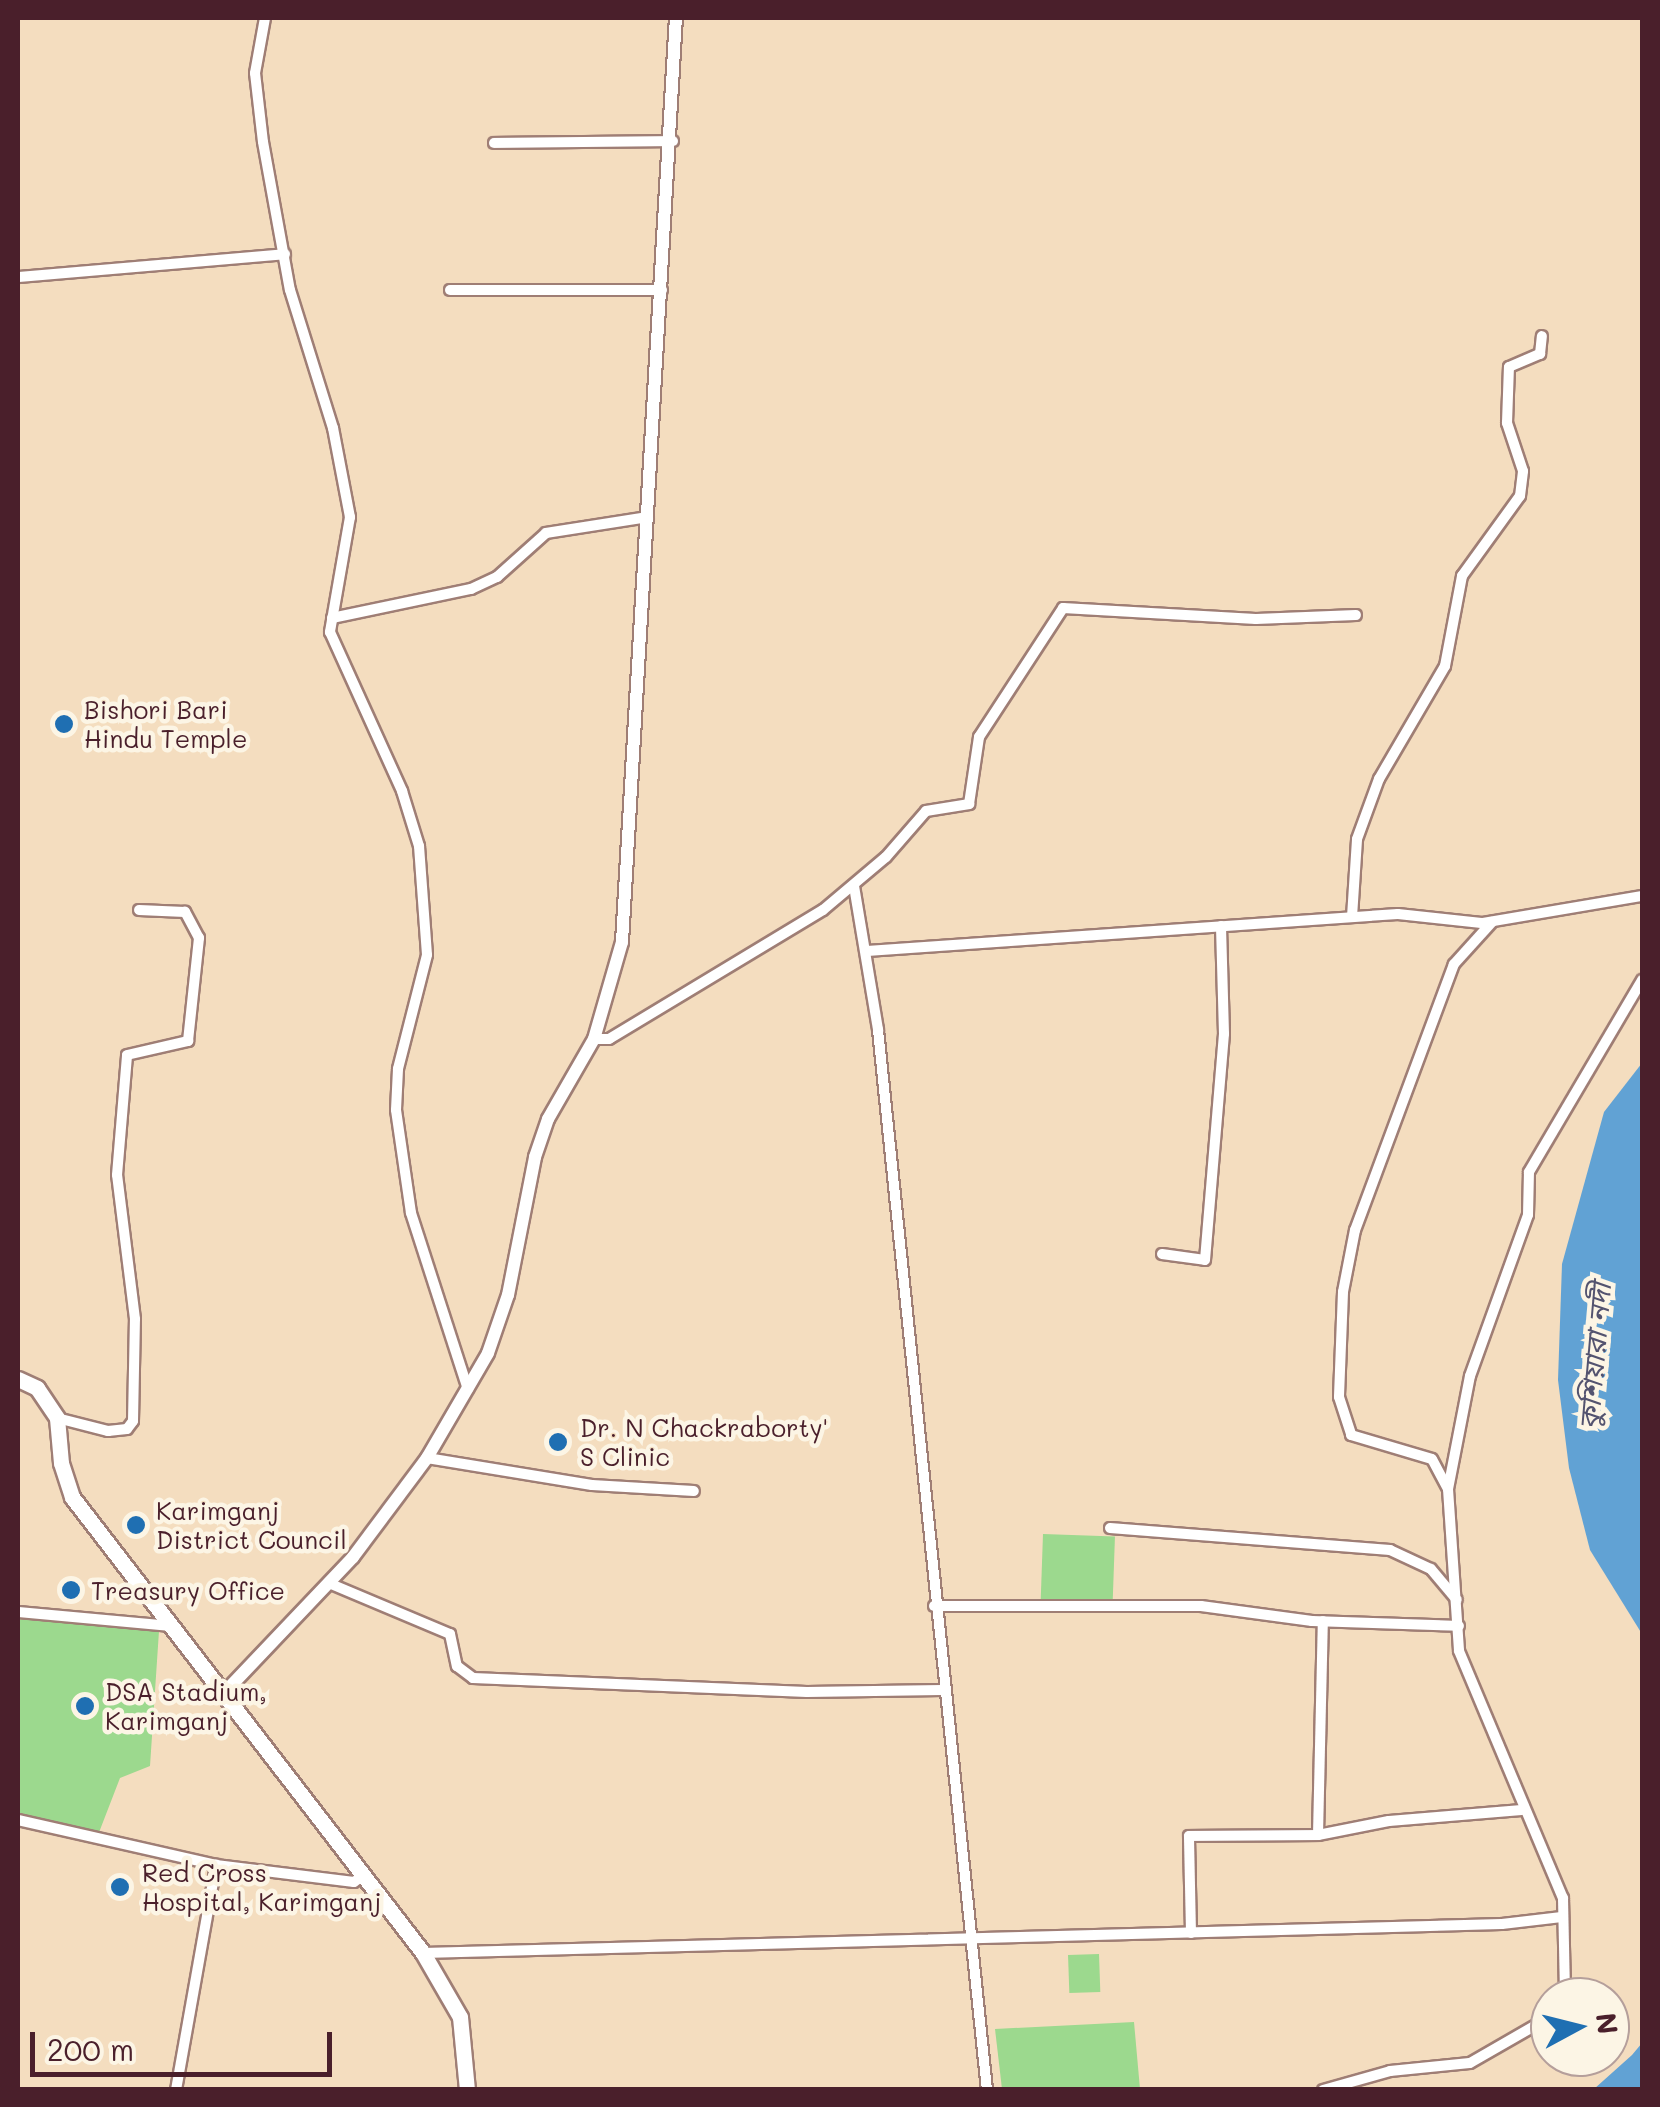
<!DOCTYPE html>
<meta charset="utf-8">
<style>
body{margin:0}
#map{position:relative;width:1660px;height:2107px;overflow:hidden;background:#f4ddbf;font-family:Mali,"Noto Sans Bengali",sans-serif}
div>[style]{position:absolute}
.green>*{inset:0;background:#9cd98e;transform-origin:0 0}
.water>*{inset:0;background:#61a2d4}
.roads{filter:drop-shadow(2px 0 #9f7e75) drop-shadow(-2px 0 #9f7e75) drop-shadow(0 2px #9f7e75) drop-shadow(0 -2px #9f7e75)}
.minor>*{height:10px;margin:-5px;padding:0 5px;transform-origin:5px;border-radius:5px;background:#fff}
.major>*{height:12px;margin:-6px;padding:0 6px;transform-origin:6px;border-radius:6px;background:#fff}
.highway>*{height:15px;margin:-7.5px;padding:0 7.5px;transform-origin:7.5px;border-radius:7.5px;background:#fff}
.dots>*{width:28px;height:28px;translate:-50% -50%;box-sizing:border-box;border:5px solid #fcf5e5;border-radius:50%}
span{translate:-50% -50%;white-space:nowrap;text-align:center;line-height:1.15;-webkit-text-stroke:9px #fcf5e5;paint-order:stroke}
.poi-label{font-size:25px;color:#4a1f2b}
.left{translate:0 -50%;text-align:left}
.water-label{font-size:28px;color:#53536f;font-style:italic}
.frame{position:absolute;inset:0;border:20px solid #4a1f2b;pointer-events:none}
.north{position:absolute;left:1530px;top:1977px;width:100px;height:100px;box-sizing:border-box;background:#fcf5e5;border:2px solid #b59f9b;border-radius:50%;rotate:83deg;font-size:28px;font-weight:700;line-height:40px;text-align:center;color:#4a1f2b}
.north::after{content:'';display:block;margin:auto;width:35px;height:45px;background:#1f6fb2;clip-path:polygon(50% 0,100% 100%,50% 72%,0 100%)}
.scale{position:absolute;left:30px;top:2032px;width:302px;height:45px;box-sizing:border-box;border:5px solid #4a1f2b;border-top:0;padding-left:12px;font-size:30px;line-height:35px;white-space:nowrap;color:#4a1f2b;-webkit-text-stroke:8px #fcf5e5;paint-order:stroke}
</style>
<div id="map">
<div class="green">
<div style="left:1043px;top:1534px;width:72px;height:68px;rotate:2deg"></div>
<div style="clip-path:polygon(18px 1619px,159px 1631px,150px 1766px,120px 1778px,98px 1835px,18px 1813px)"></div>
<div style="left:1099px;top:1954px;width:38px;height:31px;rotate:88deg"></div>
<div style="clip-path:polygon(1134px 2022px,1140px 2089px,1002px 2089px,995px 2029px)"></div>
</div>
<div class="water">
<div style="clip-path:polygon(1642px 1063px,1642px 1634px,1590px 1550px,1569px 1468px,1558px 1380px,1562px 1264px,1604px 1112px)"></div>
<div style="clip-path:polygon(1642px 2043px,1642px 2089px,1594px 2089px,1632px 2055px)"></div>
</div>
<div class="roads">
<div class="minor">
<div style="left:265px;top:18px;width:56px;rotate:100.3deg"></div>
<div style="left:255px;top:73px;width:69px;rotate:83.4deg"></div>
<div style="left:263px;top:142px;width:150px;rotate:79.7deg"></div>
<div style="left:290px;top:290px;width:145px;rotate:72.7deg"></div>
<div style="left:333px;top:428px;width:91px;rotate:79.2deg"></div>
<div style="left:350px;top:517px;width:117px;rotate:99.9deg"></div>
<div style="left:330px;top:632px;width:175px;rotate:65.6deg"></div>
<div style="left:402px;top:791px;width:58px;rotate:72.8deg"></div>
<div style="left:419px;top:846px;width:109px;rotate:85.8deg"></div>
<div style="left:427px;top:955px;width:118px;rotate:104.3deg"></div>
<div style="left:398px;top:1069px;width:41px;rotate:92.8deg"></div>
<div style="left:396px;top:1110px;width:104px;rotate:81.7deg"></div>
<div style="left:411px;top:1213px;width:185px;rotate:72.1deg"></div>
<div style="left:494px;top:143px;width:179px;rotate:-0.6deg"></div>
<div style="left:18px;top:277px;width:268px;rotate:-4.9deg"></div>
<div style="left:450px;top:290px;width:212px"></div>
<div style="left:332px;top:618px;width:142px;rotate:-11.8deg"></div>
<div style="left:471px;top:589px;width:29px;rotate:-25deg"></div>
<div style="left:497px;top:577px;width:66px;rotate:-41.9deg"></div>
<div style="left:546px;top:533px;width:103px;rotate:-8.9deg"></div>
<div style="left:854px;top:886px;width:146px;rotate:80.5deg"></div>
<div style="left:878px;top:1030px;width:1066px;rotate:84.13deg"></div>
<div style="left:1352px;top:917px;width:78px;rotate:-86.3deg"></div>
<div style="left:1357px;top:839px;width:64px;rotate:-69.9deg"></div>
<div style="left:1379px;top:779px;width:131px;rotate:-59.7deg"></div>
<div style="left:1445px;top:666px;width:92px;rotate:-79.3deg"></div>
<div style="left:1462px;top:576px;width:99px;rotate:-54.1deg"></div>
<div style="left:1520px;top:496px;width:25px;rotate:-83deg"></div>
<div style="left:1523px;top:471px;width:51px;rotate:-108.4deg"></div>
<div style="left:1507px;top:423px;width:56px;rotate:-88deg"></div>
<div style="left:1509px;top:367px;width:34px;rotate:-23deg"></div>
<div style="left:1540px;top:354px;width:18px;rotate:-84deg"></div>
<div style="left:1492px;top:922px;width:57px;rotate:132.1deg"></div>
<div style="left:1454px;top:964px;width:284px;rotate:110.4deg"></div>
<div style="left:1355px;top:1230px;width:63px;rotate:101deg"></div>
<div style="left:1343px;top:1292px;width:105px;rotate:92.2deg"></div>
<div style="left:1339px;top:1397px;width:40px;rotate:72deg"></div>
<div style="left:1351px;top:1435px;width:84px;rotate:16.5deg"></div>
<div style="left:1432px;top:1459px;width:34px;rotate:62deg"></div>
<div style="left:1448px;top:1489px;width:162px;rotate:86.1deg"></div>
<div style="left:1459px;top:1651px;width:268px;rotate:67.2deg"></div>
<div style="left:1563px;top:1898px;width:99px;rotate:88.8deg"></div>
<div style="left:867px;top:951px;width:532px;rotate:-3.99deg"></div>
<div style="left:1398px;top:914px;width:84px;rotate:6.1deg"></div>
<div style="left:1482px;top:923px;width:162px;rotate:-9.6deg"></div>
<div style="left:594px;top:1039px;width:15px"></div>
<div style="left:609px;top:1039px;width:250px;rotate:-31.1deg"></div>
<div style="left:823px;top:910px;width:82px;rotate:-40.1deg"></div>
<div style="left:886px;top:857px;width:61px;rotate:-49deg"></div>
<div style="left:926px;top:811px;width:44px;rotate:-9.2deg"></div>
<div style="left:969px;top:804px;width:68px;rotate:-81.5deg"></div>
<div style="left:979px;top:737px;width:154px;rotate:-56.9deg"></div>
<div style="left:1063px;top:608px;width:193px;rotate:3.3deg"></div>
<div style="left:1256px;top:619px;width:100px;rotate:-2.3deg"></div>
<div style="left:1162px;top:1254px;width:43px;rotate:7.9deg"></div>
<div style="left:1205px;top:1260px;width:227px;rotate:-85.2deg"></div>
<div style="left:1224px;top:1034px;width:108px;rotate:-91.6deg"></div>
<div style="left:57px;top:1418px;width:53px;rotate:14.3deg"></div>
<div style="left:108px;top:1431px;width:19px;rotate:-6deg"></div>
<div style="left:127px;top:1429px;width:10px;rotate:-53deg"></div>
<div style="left:133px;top:1421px;width:102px;rotate:-88.9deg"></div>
<div style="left:135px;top:1319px;width:145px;rotate:-97.1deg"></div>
<div style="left:117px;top:1175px;width:120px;rotate:-85.2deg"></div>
<div style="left:127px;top:1055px;width:63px;rotate:-12.9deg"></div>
<div style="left:188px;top:1041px;width:104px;rotate:-83.9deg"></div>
<div style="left:199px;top:938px;width:30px;rotate:-118deg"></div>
<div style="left:185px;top:912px;width:46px;rotate:-177.5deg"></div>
<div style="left:427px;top:1458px;width:167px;rotate:9.3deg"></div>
<div style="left:592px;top:1485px;width:102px;rotate:3.4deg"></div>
<div style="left:1448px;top:1489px;width:115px;rotate:-79deg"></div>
<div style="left:1470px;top:1376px;width:171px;rotate:-70.2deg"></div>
<div style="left:1528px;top:1215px;width:43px;rotate:-88.7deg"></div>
<div style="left:1529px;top:1172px;width:223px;rotate:-59.5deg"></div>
<div style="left:1110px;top:1528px;width:281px;rotate:4.5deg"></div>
<div style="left:1390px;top:1550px;width:45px;rotate:24.9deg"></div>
<div style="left:1431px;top:1569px;width:40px;rotate:50deg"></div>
<div style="left:331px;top:1584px;width:129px;rotate:22.8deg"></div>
<div style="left:450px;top:1634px;width:33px;rotate:78deg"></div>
<div style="left:457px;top:1666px;width:20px;rotate:37deg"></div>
<div style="left:473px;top:1678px;width:334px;rotate:2.4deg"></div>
<div style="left:807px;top:1692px;width:135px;rotate:-0.8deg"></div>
<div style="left:934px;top:1606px;width:267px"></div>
<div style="left:1201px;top:1606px;width:112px;rotate:7.7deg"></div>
<div style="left:1312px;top:1621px;width:147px;rotate:1.9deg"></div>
<div style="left:18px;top:1612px;width:154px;rotate:5.2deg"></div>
<div style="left:18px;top:1820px;width:203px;rotate:12.8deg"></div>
<div style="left:216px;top:1865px;width:139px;rotate:7deg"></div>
<div style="left:354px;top:1882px;width:9px;rotate:-36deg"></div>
<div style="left:1318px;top:1835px;width:72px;rotate:-11.2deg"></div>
<div style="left:1389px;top:1821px;width:133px;rotate:-4.7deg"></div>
<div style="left:1191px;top:1933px;width:97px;rotate:-91.2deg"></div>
<div style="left:1189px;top:1836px;width:129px;rotate:-0.4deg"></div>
<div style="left:1318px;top:1835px;width:214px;rotate:-88.7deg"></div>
<div style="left:423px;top:1953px;width:1079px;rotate:-1.54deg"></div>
<div style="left:1502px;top:1924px;width:60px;rotate:-6.7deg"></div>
<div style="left:176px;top:2090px;width:229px;rotate:-79.9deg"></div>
<div style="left:1323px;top:2090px;width:70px;rotate:-15.8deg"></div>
<div style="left:1390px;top:2071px;width:80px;rotate:-5.7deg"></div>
<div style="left:1470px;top:2063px;width:92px;rotate:-29.9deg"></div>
</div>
<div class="major">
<div style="left:225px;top:1692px;width:186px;rotate:-46.5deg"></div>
<div style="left:353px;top:1557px;width:124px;rotate:-53.2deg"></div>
<div style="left:427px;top:1458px;width:121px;rotate:-59.8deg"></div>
<div style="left:488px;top:1353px;width:61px;rotate:-71deg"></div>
<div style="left:508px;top:1295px;width:141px;rotate:-78.9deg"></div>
<div style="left:535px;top:1157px;width:40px;rotate:-71.1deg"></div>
<div style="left:548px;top:1119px;width:92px;rotate:-60.1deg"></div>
<div style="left:594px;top:1039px;width:101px;rotate:-73.9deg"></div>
<div style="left:622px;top:942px;width:926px;rotate:-86.66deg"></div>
</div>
<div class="highway">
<div style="left:18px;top:1379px;width:21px;rotate:25deg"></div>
<div style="left:37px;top:1388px;width:36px;rotate:56deg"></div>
<div style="left:57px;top:1418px;width:45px;rotate:84.9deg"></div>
<div style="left:61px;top:1463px;width:36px;rotate:72deg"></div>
<div style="left:72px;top:1497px;width:575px;rotate:52.41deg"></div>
<div style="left:423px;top:1953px;width:74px;rotate:60deg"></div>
<div style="left:460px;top:2017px;width:73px;rotate:84.5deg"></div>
</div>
</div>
<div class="dots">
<div style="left:64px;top:724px;background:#1f6fb2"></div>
<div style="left:558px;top:1442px;background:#1f6fb2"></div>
<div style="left:136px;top:1525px;background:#1f6fb2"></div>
<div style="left:71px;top:1590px;background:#1f6fb2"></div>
<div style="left:85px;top:1706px;background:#1f6fb2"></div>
<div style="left:120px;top:1887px;background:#1f6fb2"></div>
</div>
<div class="poi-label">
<span class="left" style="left:84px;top:724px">Bishori Bari<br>Hindu Temple</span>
<span class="left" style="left:580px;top:1442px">Dr. N Chackraborty'<br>S Clinic</span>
<span class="left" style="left:156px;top:1525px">Karimganj<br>District Council</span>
<span class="left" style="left:91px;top:1590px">Treasury Office</span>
<span class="left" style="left:105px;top:1706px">DSA Stadium,<br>Karimganj</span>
<span class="left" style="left:142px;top:1887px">Red Cross<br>Hospital, Karimganj</span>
</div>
<div class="water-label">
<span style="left:1594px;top:1356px;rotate:-85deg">কুশিয়ারা নদী</span>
</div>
<div class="frame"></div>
<div class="north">N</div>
<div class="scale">200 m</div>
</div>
